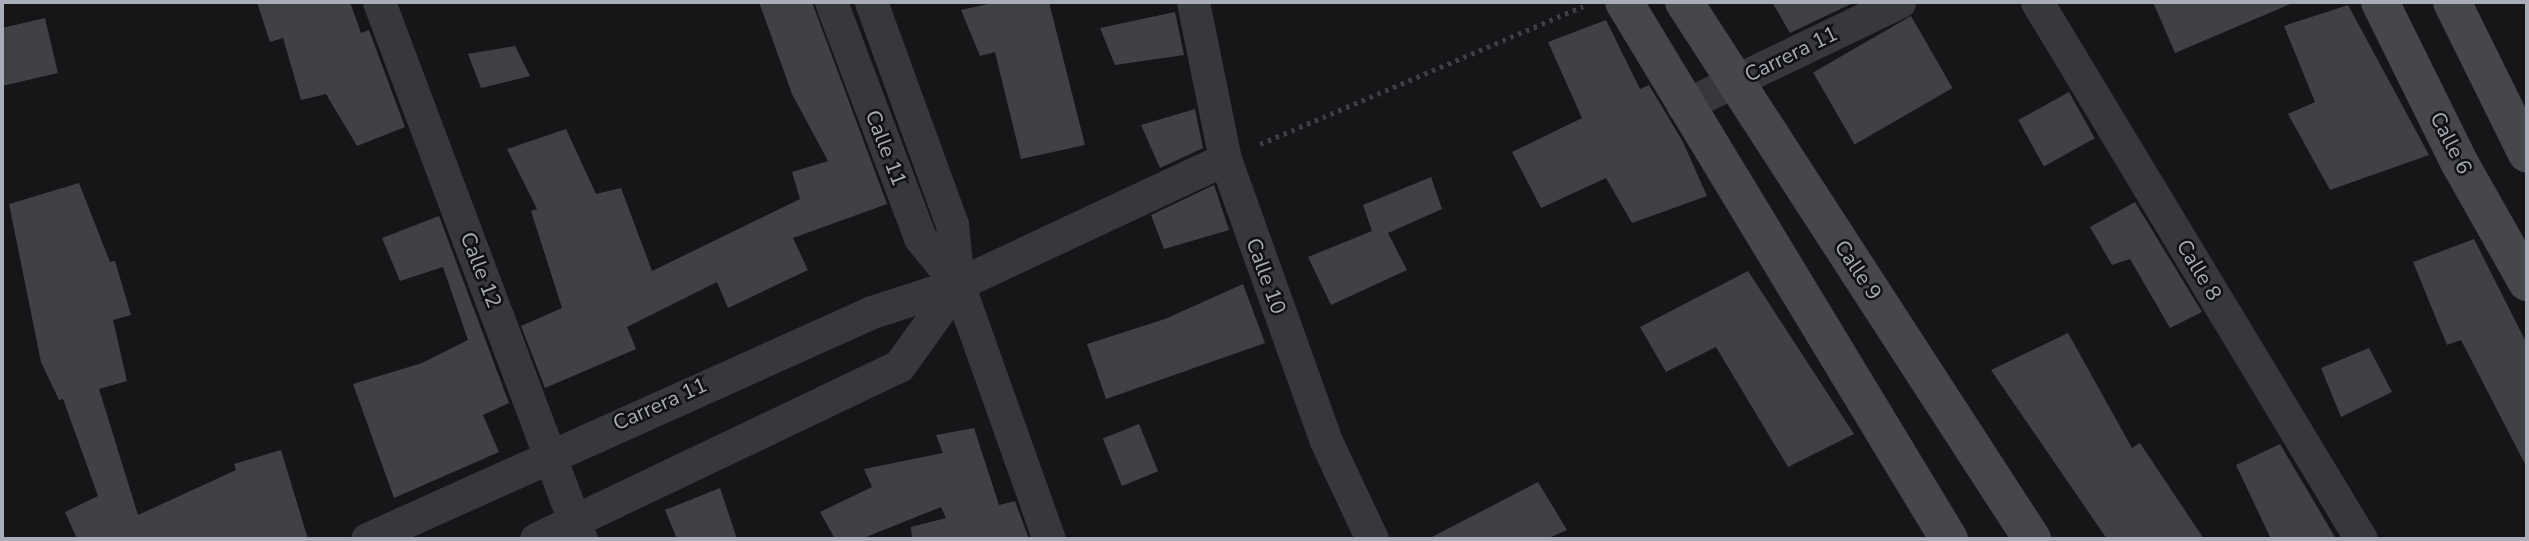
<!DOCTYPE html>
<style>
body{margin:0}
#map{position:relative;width:2529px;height:541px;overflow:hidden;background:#161618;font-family:"Nunito Sans",sans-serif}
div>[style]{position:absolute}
.building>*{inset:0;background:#404145;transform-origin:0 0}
.path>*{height:4.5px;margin-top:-2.25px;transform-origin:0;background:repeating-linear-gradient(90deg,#3d3f44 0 3.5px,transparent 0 8.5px)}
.street>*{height:33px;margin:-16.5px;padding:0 16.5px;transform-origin:16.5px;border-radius:16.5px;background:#37383d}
.secondary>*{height:38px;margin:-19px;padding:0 19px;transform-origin:19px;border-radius:19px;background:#45474d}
span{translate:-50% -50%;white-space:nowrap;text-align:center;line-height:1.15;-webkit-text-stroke:5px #111113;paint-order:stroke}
.street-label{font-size:21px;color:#a8adb8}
.frame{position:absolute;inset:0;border:4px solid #a8adb8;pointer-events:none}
</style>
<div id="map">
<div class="building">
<div style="clip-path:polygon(257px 2px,350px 2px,361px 33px,369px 30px,405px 127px,357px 146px,326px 94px,301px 100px,283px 38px,270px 42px)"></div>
<div style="clip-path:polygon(759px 2px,812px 2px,887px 204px,793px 238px,808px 270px,728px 308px,717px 282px,627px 327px,636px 349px,545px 388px,521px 326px,562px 308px,531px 211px,537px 209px,507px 149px,566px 129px,596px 194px,621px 188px,652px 271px,800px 199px,792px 172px,828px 161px,792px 94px)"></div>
<div style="clip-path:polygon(997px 2px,1049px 2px,1085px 145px,1021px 159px,995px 52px,980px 56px,961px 10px)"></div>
<div style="clip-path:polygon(1772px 2px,1855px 2px,1790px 33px)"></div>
<div style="clip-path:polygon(2153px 2px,2295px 2px,2175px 53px)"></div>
<div style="clip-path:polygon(2348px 5px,2429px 155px,2330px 190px,2288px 114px,2315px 102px,2284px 26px)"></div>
<div style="clip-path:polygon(1175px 12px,1184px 55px,1115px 65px,1100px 28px)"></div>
<div style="left:1911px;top:16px;width:83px;height:113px;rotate:60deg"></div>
<div style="clip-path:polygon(45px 18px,58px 73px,2px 86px,2px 28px)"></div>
<div style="clip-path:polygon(1606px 20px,1640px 89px,1649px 85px,1683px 142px,1707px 196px,1632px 223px,1606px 178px,1541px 208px,1512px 152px,1582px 118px,1548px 42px)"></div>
<div style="clip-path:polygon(515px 46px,530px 76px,481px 88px,468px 54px)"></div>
<div style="left:2069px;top:92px;width:53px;height:58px;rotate:61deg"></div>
<div style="clip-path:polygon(1195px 109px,1203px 148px,1160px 168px,1141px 125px)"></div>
<div style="clip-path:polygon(1431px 177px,1442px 209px,1388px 233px,1407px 270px,1331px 305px,1308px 257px,1372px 231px,1363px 205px)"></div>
<div style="clip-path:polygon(79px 183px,110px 262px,115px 261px,131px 315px,113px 320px,127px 381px,99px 389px,138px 515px,236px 470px,234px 464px,281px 450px,308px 539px,77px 539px,65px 512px,98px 496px,63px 399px,59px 400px,41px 362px,9px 204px)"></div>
<div style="clip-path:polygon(1214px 185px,1229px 230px,1164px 249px,1151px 215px)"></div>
<div style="clip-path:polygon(2135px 202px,2202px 312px,2170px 328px,2130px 259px,2112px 265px,2090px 227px)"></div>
<div style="clip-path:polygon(439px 216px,509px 403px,483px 415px,499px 452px,394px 498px,353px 384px,422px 363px,468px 340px,443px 267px,400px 281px,382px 238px)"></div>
<div style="clip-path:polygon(2474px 239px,2527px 344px,2527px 468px,2461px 340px,2447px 345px,2413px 262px)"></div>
<div style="clip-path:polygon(1748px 271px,1854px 434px,1788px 467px,1716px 347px,1666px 372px,1640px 327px)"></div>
<div style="clip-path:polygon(1243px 284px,1265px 343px,1106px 399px,1087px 344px,1165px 319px)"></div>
<div style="clip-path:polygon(2068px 333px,2132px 448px,2140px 443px,2204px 539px,2107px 539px,1991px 370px)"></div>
<div style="clip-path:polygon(2369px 348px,2392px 392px,2341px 417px,2321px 368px)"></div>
<div style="left:1139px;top:424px;width:51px;height:39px;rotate:68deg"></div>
<div style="clip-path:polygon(974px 428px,999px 505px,1015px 501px,1029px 539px,912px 539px,911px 527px,946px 518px,941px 507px,861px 539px,835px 539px,820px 512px,872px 487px,864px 469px,943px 453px,936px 435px)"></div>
<div style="clip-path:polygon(2280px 444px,2312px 498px,2336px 539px,2271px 539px,2236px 465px)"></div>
<div style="clip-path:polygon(1538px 482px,1567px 530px,1547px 539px,1428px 539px)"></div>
<div style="clip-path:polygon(720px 488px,737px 539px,677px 539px,665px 510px)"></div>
</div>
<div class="path">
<div style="left:1260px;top:144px;width:351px;rotate:-23.1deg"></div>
</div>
<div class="street">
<div style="left:379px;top:2px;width:574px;rotate:69.39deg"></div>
<div style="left:831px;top:2px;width:252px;rotate:69.3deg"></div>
<div style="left:920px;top:238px;width:60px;rotate:50.4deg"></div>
<div style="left:871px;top:2px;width:236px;rotate:70deg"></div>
<div style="left:952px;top:224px;width:60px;rotate:84.3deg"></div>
<div style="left:958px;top:284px;width:271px;rotate:70.4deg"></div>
<div style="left:1193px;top:2px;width:160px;rotate:78.5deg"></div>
<div style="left:1225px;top:159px;width:297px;rotate:70.3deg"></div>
<div style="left:1325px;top:439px;width:110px;rotate:64.8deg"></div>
<div style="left:2037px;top:2px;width:627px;rotate:58.9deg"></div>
<div style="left:1683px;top:106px;width:240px;rotate:-25.7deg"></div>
<div style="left:367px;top:539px;width:554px;rotate:-24.2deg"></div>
<div style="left:872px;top:312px;width:90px;rotate:-18deg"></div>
<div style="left:958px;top:284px;width:295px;rotate:-25.1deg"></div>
<div style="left:536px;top:539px;width:402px;rotate:-25.5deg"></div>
<div style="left:899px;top:366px;width:101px;rotate:-54.3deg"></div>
</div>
<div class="secondary">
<div style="left:1624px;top:2px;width:628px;rotate:58.82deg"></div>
<div style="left:1684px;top:2px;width:640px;rotate:57.05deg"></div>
<div style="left:2380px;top:2px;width:178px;rotate:63.7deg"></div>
<div style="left:2459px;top:162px;width:138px;rotate:60.5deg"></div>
<div style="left:2452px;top:2px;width:169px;rotate:63.7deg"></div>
</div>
<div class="street-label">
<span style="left:1791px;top:54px;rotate:-26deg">Carrera 11</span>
<span style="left:2451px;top:143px;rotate:63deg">Calle 6</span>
<span style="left:886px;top:148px;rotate:69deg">Calle 11</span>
<span style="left:481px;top:270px;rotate:69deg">Calle 12</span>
<span style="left:1858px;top:270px;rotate:56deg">Calle 9</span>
<span style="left:2199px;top:270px;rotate:59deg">Calle 8</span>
<span style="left:1266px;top:276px;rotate:70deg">Calle 10</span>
<span style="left:660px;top:404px;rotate:-24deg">Carrera 11</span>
</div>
<div class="frame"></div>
</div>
